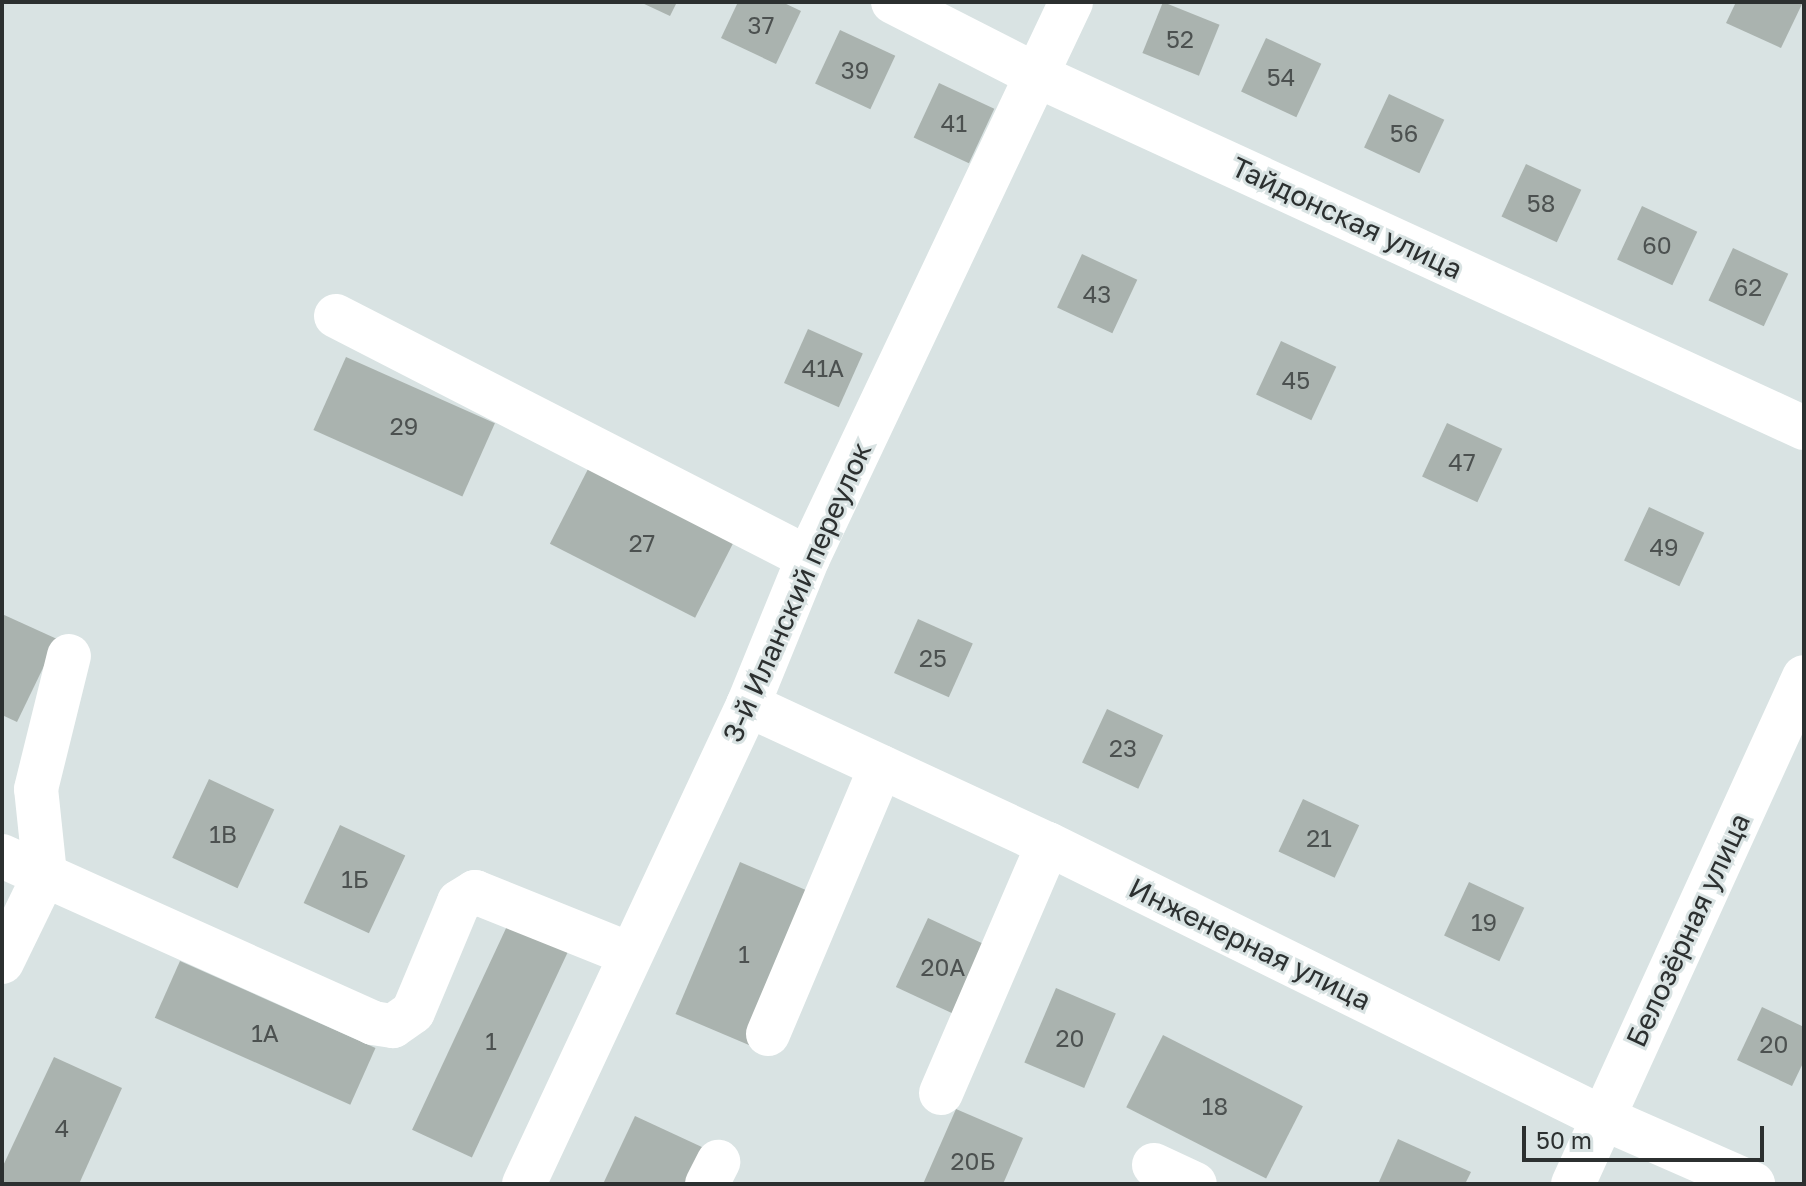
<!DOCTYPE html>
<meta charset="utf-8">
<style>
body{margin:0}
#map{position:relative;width:1806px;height:1186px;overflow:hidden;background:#d9e3e3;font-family:"Golos Text",sans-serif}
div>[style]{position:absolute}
.building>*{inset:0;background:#aab3af;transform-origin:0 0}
.minor>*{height:44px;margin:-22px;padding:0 22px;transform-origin:22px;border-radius:22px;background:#fff}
span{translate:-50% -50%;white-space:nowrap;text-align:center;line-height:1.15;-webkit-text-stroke:6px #d9e3e3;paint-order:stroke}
.number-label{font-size:24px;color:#4c5150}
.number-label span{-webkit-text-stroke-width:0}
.street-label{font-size:28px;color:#2c3030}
.frame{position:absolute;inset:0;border:4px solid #2c3030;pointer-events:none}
.scale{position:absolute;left:1522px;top:1126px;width:242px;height:36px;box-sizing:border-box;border:4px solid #2c3030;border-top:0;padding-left:10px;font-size:24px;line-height:28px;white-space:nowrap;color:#2c3030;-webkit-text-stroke:6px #d9e3e3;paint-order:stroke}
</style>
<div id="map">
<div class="building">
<div style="clip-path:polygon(640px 2px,677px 2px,670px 16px)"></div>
<div style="clip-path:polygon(738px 2px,782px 2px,801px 11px,776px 64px,721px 38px)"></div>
<div style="left:1163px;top:2px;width:61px;height:55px;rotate:22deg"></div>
<div style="clip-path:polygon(1736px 2px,1803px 2px,1781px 48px,1726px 23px)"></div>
<div style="left:840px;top:30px;width:61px;height:59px;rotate:25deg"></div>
<div style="left:1266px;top:38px;width:61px;height:59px;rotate:25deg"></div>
<div style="left:939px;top:83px;width:61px;height:60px;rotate:25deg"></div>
<div style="left:1389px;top:94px;width:61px;height:59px;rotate:25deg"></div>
<div style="left:1526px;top:164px;width:61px;height:58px;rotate:25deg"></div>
<div style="left:1642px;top:206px;width:61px;height:59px;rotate:25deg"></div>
<div style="left:1733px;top:248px;width:61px;height:58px;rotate:25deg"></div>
<div style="left:1082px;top:254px;width:61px;height:59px;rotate:25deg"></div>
<div style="left:808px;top:329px;width:60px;height:59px;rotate:24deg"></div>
<div style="left:1281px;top:341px;width:61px;height:59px;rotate:25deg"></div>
<div style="left:346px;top:357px;width:163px;height:80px;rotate:24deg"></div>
<div style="left:1447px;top:423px;width:61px;height:59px;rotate:25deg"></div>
<div style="left:588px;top:469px;width:163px;height:84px;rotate:27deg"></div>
<div style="left:1649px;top:507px;width:61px;height:59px;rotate:25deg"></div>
<div style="clip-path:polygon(2px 614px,57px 639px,17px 722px,2px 715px)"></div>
<div style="left:918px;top:619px;width:60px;height:59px;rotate:24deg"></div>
<div style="left:1107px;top:709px;width:62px;height:59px;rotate:25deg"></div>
<div style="left:209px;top:779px;width:72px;height:87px;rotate:25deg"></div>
<div style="left:1303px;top:799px;width:62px;height:58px;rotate:25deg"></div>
<div style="left:340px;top:825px;width:72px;height:86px;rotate:25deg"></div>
<div style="left:740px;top:862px;width:81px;height:165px;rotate:23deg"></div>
<div style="left:1469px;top:882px;width:61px;height:59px;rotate:25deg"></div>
<div style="left:928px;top:918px;width:71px;height:76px;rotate:25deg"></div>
<div style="left:508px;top:924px;width:66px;height:227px;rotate:25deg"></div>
<div style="left:180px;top:961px;width:214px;height:62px;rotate:24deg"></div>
<div style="left:1056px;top:988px;width:65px;height:81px;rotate:23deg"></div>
<div style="clip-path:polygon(1762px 1007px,1804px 1027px,1804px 1061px,1792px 1086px,1737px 1060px)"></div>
<div style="left:1163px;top:1035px;width:157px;height:81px;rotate:27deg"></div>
<div style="clip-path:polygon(54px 1057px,122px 1088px,79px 1184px,2px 1184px,2px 1168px)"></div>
<div style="clip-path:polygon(956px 1109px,1023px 1138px,1003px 1184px,923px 1184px)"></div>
<div style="clip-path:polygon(635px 1116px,704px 1148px,687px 1184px,603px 1184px)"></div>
<div style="clip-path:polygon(1398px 1139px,1471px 1172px,1465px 1184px,1378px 1184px)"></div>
</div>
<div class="minor">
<div style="left:893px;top:2px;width:163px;rotate:27deg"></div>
<div style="left:1038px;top:76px;width:843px;rotate:24.68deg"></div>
<div style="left:336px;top:316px;width:530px;rotate:27.14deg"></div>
<div style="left:748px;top:705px;width:331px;rotate:24.9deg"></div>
<div style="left:1048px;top:844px;width:619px;rotate:26.28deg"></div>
<div style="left:1603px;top:1118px;width:164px;rotate:23.7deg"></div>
<div style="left:2px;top:856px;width:407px;rotate:24.2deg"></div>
<div style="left:373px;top:1023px;width:20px;rotate:9deg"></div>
<div style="left:393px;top:1026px;width:24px;rotate:-35deg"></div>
<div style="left:413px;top:1012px;width:119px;rotate:-67.3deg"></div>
<div style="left:459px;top:902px;width:19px;rotate:-32deg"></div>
<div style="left:475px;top:892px;width:166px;rotate:21.9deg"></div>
<div style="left:45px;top:874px;width:85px;rotate:-96deg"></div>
<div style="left:36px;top:789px;width:137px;rotate:-76.1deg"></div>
<div style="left:2px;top:962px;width:98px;rotate:-64deg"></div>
<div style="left:768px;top:1034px;width:290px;rotate:-67.1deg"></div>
<div style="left:941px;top:1093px;width:271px;rotate:-66.7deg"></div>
<div style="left:1154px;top:1165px;width:45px;rotate:24.9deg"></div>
<div style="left:524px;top:1184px;width:529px;rotate:-64.94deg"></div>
<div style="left:748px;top:705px;width:159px;rotate:-67.8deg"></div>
<div style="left:808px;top:558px;width:615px;rotate:-64.68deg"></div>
<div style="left:707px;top:1184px;width:25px;rotate:-63deg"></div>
<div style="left:1573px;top:1184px;width:557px;rotate:-65.5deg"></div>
</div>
<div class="number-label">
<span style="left:761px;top:25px">37</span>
<span style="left:1180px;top:39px">52</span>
<span style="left:855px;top:70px">39</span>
<span style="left:1281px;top:77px">54</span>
<span style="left:954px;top:123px">41</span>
<span style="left:1404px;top:133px">56</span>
<span style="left:1541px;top:203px">58</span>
<span style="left:1657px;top:245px">60</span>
<span style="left:1748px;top:287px">62</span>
<span style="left:1097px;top:294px">43</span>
<span style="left:823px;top:368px">41А</span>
<span style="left:1296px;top:380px">45</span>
<span style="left:404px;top:426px">29</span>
<span style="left:1462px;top:462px">47</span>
<span style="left:642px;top:543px">27</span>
<span style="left:1664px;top:547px">49</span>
<span style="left:933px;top:658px">25</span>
<span style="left:1123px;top:748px">23</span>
<span style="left:223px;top:834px">1В</span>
<span style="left:1319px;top:838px">21</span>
<span style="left:355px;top:879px">1Б</span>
<span style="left:1484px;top:922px">19</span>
<span style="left:744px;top:954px">1</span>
<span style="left:943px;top:967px">20А</span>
<span style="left:265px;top:1033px">1А</span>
<span style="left:1070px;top:1038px">20</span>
<span style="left:491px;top:1041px">1</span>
<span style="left:1774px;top:1044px">20</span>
<span style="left:1215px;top:1106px">18</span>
<span style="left:62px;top:1128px">4</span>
<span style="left:973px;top:1161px">20Б</span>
</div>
<div class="street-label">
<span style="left:1347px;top:218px;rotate:25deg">Тайдонская улица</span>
<span style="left:797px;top:592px;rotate:-66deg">3-й Иланский переулок</span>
<span style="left:1688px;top:930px;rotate:-65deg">Белозёрная улица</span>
<span style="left:1250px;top:944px;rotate:26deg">Инженерная улица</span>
</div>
<div class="frame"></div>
<div class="scale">50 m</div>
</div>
